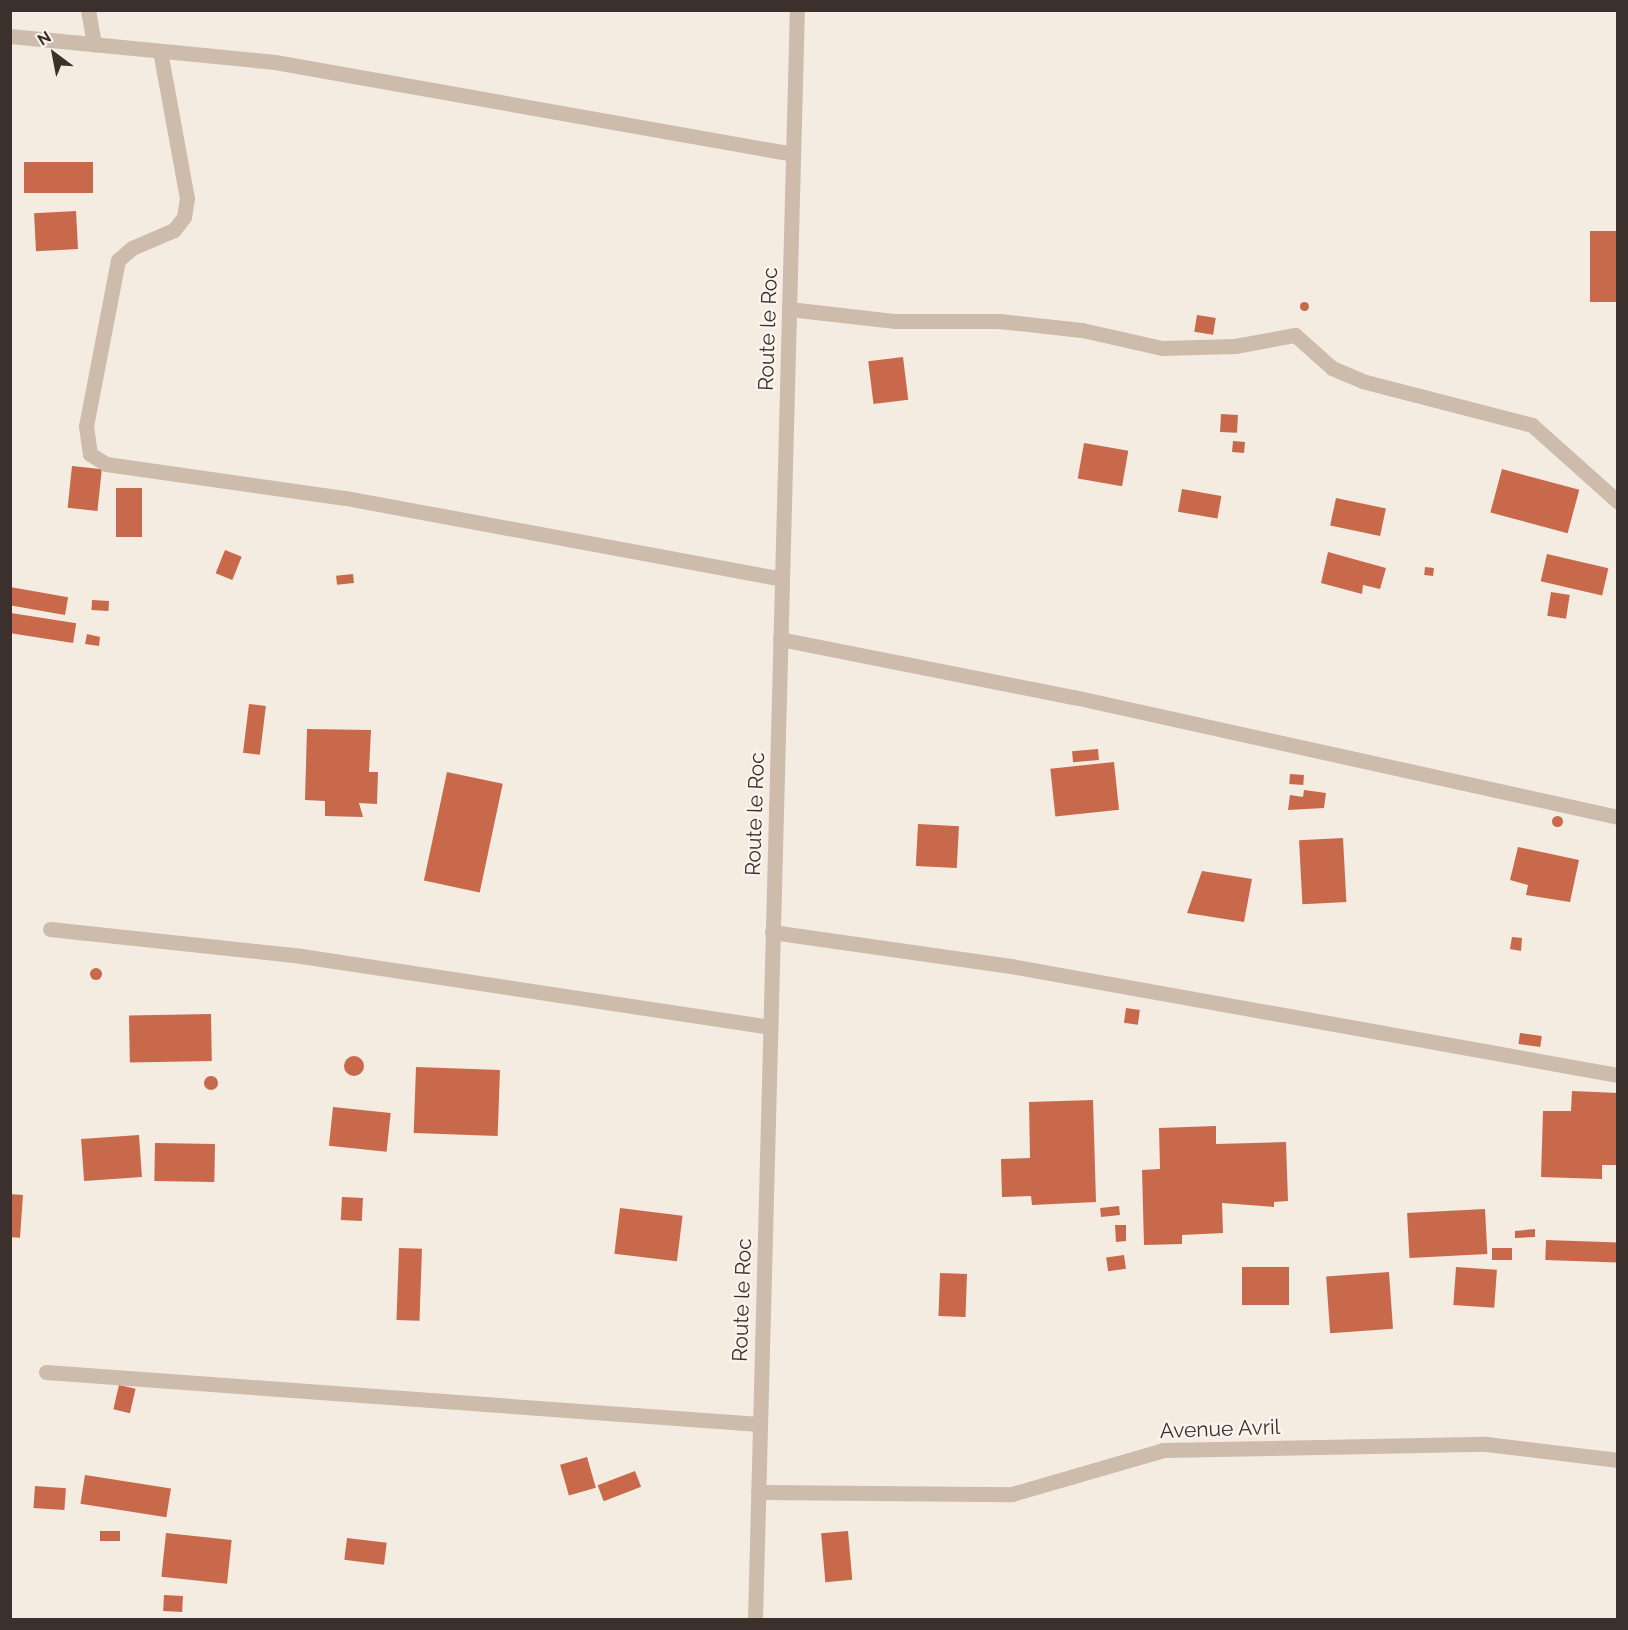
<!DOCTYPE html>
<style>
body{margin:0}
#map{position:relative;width:1628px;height:1630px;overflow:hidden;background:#f4ebe1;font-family:Raleway,sans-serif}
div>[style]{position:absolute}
.building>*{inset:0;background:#c8694b;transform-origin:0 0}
.round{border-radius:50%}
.street>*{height:15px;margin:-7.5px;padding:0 7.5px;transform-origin:7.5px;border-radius:7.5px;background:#cdbbac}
span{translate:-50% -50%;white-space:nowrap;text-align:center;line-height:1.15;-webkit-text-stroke:4.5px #fbf5ee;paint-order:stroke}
.street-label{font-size:21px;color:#3b302b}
.frame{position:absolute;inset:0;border:12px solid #3b302b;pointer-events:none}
.north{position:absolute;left:24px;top:24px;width:60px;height:60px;-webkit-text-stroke:4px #fbf5ee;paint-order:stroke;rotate:328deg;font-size:16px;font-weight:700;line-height:24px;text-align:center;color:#3b302b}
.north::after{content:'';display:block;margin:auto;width:21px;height:27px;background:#3b302b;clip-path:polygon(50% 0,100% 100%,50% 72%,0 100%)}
</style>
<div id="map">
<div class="building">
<div style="left:24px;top:162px;width:69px;height:31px"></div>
<div style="left:76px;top:211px;width:38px;height:42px;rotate:87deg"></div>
<div style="left:1618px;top:231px;width:71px;height:28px;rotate:90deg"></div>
<div class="round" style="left:1299.5px;top:301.5px;width:9px;height:9px"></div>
<div style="left:1197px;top:315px;width:19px;height:17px;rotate:9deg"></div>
<div style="left:903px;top:357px;width:43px;height:35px;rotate:83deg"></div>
<div style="left:1221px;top:414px;width:17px;height:18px;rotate:3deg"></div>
<div style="left:1233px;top:441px;width:12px;height:11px;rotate:5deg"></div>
<div style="left:1084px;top:443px;width:45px;height:36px;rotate:10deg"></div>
<div style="left:72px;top:466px;width:30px;height:42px;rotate:6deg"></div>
<div style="left:1502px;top:469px;width:80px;height:45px;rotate:15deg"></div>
<div style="left:116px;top:488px;width:26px;height:49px"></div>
<div style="left:1182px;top:489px;width:40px;height:23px;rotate:10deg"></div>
<div style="left:1336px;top:498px;width:51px;height:28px;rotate:12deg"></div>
<div style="left:225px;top:550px;width:18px;height:25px;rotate:22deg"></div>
<div style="clip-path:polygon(1328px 552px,1386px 568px,1380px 589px,1363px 585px,1362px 594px,1321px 583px)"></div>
<div style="left:1547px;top:554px;width:63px;height:28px;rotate:13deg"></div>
<div style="left:1425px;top:567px;width:9px;height:8px;rotate:6deg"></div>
<div style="left:353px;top:574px;width:9px;height:17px;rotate:84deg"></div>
<div style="left:10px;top:587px;width:59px;height:18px;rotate:10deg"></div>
<div style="left:1551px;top:592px;width:19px;height:24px;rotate:9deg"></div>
<div style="left:92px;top:600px;width:17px;height:10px;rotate:3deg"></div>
<div style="left:11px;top:613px;width:66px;height:20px;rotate:9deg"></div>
<div style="clip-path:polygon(87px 634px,100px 637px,99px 646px,85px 644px)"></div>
<div style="left:249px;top:704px;width:17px;height:49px;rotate:7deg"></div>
<div style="clip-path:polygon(307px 729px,371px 730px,369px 772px,378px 772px,377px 804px,359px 803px,363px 817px,325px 816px,325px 801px,305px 800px)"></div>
<div style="left:1098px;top:749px;width:11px;height:26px;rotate:85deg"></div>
<div style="left:1114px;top:762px;width:48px;height:64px;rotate:84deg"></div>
<div style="left:447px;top:772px;width:57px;height:111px;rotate:12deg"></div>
<div style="left:1290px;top:774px;width:14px;height:10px;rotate:4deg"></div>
<div style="clip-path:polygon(1304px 790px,1326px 793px,1324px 808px,1288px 810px,1290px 795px,1303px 797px)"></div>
<div class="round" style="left:1551.5px;top:815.5px;width:11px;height:11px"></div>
<div style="left:918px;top:824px;width:41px;height:42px;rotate:3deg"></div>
<div style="left:1343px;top:838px;width:64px;height:44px;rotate:87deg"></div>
<div style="clip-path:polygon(1518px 847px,1579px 860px,1570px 902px,1526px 895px,1528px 885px,1510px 880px)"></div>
<div style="clip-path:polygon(1202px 871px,1252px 879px,1244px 922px,1187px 913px)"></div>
<div style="clip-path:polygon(1512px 937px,1522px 938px,1521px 951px,1510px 949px)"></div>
<div class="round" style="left:90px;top:968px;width:12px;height:12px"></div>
<div style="left:1126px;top:1008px;width:14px;height:15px;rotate:8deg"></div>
<div style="left:211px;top:1014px;width:47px;height:82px;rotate:89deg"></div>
<div style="left:1520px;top:1033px;width:22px;height:11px;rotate:8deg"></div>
<div class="round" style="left:344px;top:1056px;width:20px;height:20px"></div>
<div style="left:416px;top:1067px;width:84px;height:66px;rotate:2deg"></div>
<div class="round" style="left:204px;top:1076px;width:14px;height:14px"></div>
<div style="clip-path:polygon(1572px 1091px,1618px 1093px,1618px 1165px,1602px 1165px,1602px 1179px,1541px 1177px,1543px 1111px,1571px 1111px)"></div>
<div style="clip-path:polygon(1093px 1100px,1096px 1202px,1032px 1205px,1031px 1196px,1002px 1197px,1001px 1159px,1030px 1158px,1029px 1102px)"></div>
<div style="left:333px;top:1107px;width:58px;height:39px;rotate:6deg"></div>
<div style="clip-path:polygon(1216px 1126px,1216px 1144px,1286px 1142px,1288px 1201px,1274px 1202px,1274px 1207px,1222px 1203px,1223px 1233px,1182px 1235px,1182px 1244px,1144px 1245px,1142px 1170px,1160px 1169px,1159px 1128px)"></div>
<div style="left:139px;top:1135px;width:42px;height:58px;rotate:86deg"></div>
<div style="left:155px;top:1143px;width:60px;height:38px;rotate:1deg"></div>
<div style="left:10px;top:1194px;width:13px;height:43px;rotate:4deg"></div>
<div style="left:342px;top:1197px;width:21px;height:23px;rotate:3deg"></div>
<div style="left:1119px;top:1206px;width:9px;height:19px;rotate:84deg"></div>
<div style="left:620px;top:1208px;width:63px;height:46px;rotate:7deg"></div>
<div style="left:1485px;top:1209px;width:45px;height:78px;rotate:87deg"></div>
<div style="clip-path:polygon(1115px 1225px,1126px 1225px,1126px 1241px,1116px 1242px)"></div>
<div style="clip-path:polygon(1535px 1229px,1535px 1237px,1515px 1238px,1515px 1231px)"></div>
<div style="left:1546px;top:1240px;width:72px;height:20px;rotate:2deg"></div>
<div style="left:399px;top:1248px;width:23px;height:72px;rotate:2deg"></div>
<div style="left:1492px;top:1248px;width:20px;height:12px"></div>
<div style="left:1124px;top:1255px;width:14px;height:18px;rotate:82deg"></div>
<div style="left:1242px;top:1267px;width:47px;height:38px"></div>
<div style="left:1456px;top:1267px;width:41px;height:38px;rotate:4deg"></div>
<div style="left:1389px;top:1272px;width:57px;height:63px;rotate:86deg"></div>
<div style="left:940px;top:1273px;width:27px;height:43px;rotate:2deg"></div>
<div style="left:119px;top:1385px;width:17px;height:25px;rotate:13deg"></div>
<div style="left:587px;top:1457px;width:32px;height:28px;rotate:74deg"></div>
<div style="left:635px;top:1471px;width:17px;height:40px;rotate:69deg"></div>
<div style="left:85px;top:1475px;width:87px;height:29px;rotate:9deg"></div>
<div style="left:35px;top:1486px;width:31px;height:22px;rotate:4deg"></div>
<div style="left:120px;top:1531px;width:10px;height:20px;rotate:90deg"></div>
<div style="left:848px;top:1531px;width:49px;height:27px;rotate:85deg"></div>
<div style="left:166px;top:1533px;width:66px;height:44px;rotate:6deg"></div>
<div style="left:347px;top:1538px;width:40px;height:22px;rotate:7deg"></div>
<div style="left:164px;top:1595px;width:19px;height:16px;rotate:3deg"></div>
</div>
<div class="street">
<div style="left:88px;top:10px;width:35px;rotate:80deg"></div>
<div style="left:10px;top:36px;width:266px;rotate:5.6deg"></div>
<div style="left:275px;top:62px;width:526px;rotate:10.07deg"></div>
<div style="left:160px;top:51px;width:149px;rotate:79.6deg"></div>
<div style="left:187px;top:198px;width:19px;rotate:99deg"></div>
<div style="left:184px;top:217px;width:16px;rotate:128deg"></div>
<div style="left:174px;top:230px;width:46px;rotate:156.8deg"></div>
<div style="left:132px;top:248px;width:18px;rotate:139deg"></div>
<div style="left:118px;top:260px;width:169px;rotate:100.9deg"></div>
<div style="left:86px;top:426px;width:28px;rotate:82deg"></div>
<div style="left:90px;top:454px;width:19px;rotate:32deg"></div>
<div style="left:106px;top:464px;width:242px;rotate:8.1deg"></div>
<div style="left:346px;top:498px;width:443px;rotate:10.5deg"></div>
<div style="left:789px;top:309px;width:107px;rotate:6.5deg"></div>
<div style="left:895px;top:321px;width:104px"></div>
<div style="left:999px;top:321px;width:83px;rotate:6.2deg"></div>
<div style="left:1082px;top:330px;width:82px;rotate:12.7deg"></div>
<div style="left:1162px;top:348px;width:73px;rotate:-1.6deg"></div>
<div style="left:1235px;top:346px;width:61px;rotate:-10.4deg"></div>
<div style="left:1295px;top:335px;width:50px;rotate:41.7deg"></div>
<div style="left:1332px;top:368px;width:33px;rotate:23deg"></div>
<div style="left:1362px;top:381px;width:176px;rotate:14.5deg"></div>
<div style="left:1532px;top:425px;width:115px;rotate:41.8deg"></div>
<div style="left:780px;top:639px;width:300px;rotate:11.2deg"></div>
<div style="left:1074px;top:697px;width:557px;rotate:12.44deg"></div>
<div style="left:50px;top:929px;width:252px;rotate:6.1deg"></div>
<div style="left:301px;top:956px;width:474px;rotate:8.6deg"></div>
<div style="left:772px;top:932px;width:241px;rotate:8.1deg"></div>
<div style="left:1011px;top:966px;width:617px;rotate:10.18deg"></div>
<div style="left:46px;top:1372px;width:715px;rotate:4.17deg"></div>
<div style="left:758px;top:1492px;width:254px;rotate:0.5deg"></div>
<div style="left:1012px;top:1494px;width:157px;rotate:-16.2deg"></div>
<div style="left:1163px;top:1450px;width:323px;rotate:-1.1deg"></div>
<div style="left:1486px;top:1444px;width:133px;rotate:6.9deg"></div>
<div style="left:755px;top:1620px;width:1611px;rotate:-88.51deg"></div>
</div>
<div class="street-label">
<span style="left:768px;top:329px;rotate:-88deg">Route le Roc</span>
<span style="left:755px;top:814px;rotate:-88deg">Route le Roc</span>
<span style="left:742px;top:1300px;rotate:-88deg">Route le Roc</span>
<span style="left:1220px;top:1429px;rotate:-2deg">Avenue Avril</span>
</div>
<div class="frame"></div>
<div class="north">N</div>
</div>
